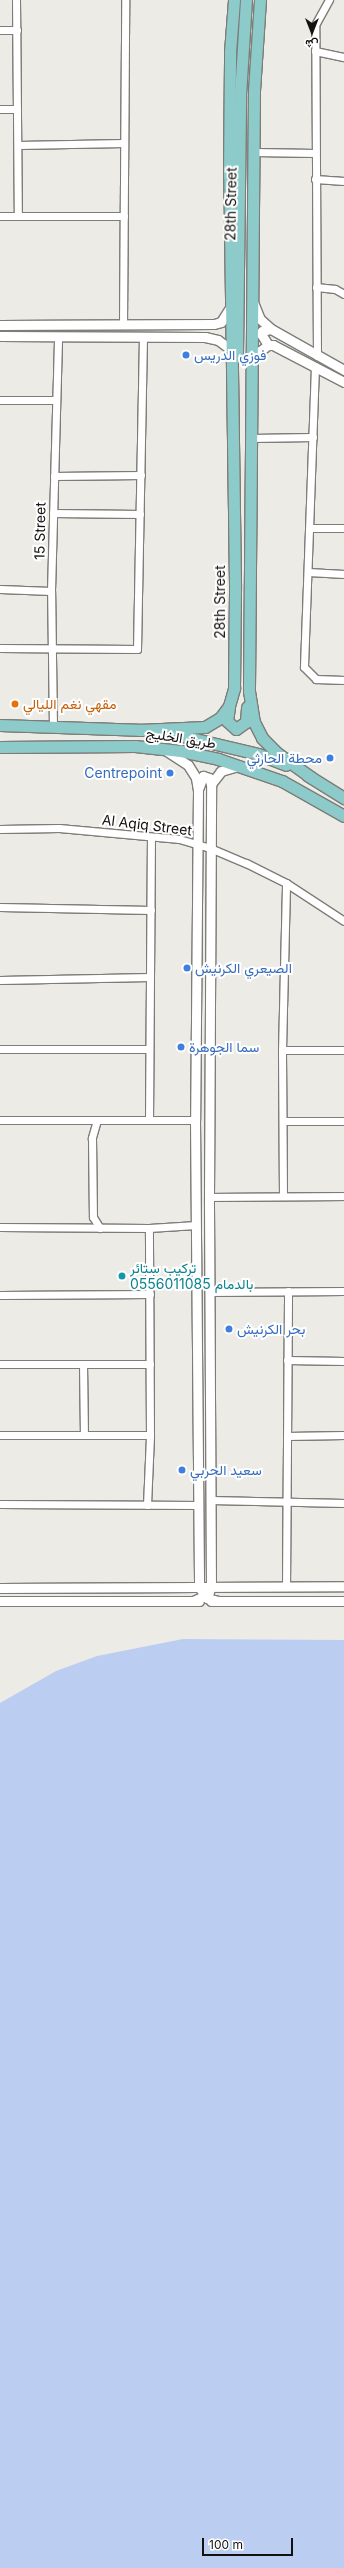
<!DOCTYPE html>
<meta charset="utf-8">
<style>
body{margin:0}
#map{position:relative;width:344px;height:2568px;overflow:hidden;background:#ecebe6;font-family:Inter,Vazirmatn,sans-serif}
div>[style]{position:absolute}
.water>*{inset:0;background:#bbcef2}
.roads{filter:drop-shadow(1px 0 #7e7c78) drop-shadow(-1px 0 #7e7c78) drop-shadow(0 1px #7e7c78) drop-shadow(0 -1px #7e7c78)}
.minor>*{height:7px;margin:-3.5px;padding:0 3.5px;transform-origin:3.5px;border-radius:3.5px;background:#fff}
.tertiary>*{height:9px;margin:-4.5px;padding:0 4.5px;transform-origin:4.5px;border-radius:4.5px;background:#fff}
.primary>*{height:11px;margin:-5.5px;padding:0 5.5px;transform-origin:5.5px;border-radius:5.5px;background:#8ccbca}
.dots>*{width:11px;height:11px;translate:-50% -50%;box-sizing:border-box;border:2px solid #fff;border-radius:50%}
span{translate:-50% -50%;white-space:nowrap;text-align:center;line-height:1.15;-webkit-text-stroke:4px #fff;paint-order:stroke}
.street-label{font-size:14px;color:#131210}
.shop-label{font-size:14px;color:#366cbe}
.left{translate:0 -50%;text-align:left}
.right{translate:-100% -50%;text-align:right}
.food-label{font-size:14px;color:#c56008}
.culture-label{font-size:14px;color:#0d838f}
.north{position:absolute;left:292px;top:12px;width:40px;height:40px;-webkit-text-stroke:3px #fff;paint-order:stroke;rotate:180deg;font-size:11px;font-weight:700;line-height:16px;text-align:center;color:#131210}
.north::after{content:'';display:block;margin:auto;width:14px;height:18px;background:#131210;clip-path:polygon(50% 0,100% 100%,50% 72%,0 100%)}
.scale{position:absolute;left:202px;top:2538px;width:91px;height:18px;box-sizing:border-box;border:2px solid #131210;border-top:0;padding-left:5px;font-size:12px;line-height:14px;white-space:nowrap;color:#131210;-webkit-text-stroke:3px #fff;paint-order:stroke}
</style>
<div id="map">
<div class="water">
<div style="clip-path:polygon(183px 1639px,344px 1640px,344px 2568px,0 2568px,0 1703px,56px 1671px,97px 1656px)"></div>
</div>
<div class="roads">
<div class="minor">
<div style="left:16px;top:0;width:216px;rotate:89.5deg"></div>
<div style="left:0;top:30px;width:17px"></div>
<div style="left:315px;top:51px;width:30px;rotate:12deg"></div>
<div style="left:0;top:109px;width:17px"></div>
<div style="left:18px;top:145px;width:106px;rotate:-1.1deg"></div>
<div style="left:254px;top:152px;width:61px;rotate:0.9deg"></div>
<div style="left:315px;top:179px;width:29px;rotate:4deg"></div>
<div style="left:0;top:216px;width:124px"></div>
<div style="left:316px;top:287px;width:19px;rotate:6deg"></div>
<div style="left:335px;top:289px;width:10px;rotate:29deg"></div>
<div style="left:123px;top:325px;width:325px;rotate:-89.6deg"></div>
<div style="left:317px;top:356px;width:331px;rotate:-90.3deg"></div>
<div style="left:315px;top:25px;width:29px;rotate:-61deg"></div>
<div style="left:315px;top:366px;width:301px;rotate:92.1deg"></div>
<div style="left:304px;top:667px;width:17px;rotate:45deg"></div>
<div style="left:316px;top:679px;width:28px;rotate:2deg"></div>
<div style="left:0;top:400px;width:56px"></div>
<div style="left:251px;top:438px;width:62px;rotate:-0.9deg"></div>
<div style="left:54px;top:476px;width:87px;rotate:-0.7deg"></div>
<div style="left:53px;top:513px;width:87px;rotate:0.7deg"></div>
<div style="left:310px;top:528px;width:34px"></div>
<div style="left:308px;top:572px;width:36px;rotate:3deg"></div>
<div style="left:0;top:589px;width:51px;rotate:2.2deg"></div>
<div style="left:0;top:648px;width:137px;rotate:0.4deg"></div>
<div style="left:137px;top:649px;width:312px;rotate:-88.9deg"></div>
<div style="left:53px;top:727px;width:136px;rotate:-90.8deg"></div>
<div style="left:51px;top:591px;width:255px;rotate:-88.4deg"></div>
<div style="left:0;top:829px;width:59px;rotate:-1deg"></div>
<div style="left:59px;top:828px;width:121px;rotate:5.2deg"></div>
<div style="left:179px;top:839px;width:32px;rotate:16deg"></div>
<div style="left:210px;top:848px;width:39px;rotate:23deg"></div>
<div style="left:246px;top:863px;width:45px;rotate:26.6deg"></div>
<div style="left:286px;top:883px;width:69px;rotate:33.2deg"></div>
<div style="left:0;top:907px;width:151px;rotate:1.1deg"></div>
<div style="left:0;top:980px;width:150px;rotate:-1.1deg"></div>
<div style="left:0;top:1049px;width:149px"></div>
<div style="left:282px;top:1050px;width:62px"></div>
<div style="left:0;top:1120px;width:195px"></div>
<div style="left:97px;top:1120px;width:19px;rotate:106deg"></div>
<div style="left:92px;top:1138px;width:79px;rotate:89.3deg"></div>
<div style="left:93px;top:1217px;width:13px;rotate:58deg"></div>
<div style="left:149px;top:1120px;width:283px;rotate:-89.6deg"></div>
<div style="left:283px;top:1121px;width:61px"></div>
<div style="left:283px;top:1196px;width:146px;rotate:-90.4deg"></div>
<div style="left:282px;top:1050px;width:167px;rotate:-88.6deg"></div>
<div style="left:209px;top:1197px;width:135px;rotate:-0.4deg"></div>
<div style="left:0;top:1227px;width:149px;rotate:0.4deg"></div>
<div style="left:149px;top:1228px;width:47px;rotate:-3.7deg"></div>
<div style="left:209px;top:1292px;width:135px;rotate:-0.4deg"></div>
<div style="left:0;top:1295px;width:150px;rotate:-0.4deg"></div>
<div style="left:287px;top:1360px;width:57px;rotate:1deg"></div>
<div style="left:0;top:1364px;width:150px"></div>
<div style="left:83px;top:1364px;width:71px;rotate:89.2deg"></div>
<div style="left:0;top:1435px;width:150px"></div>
<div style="left:287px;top:1436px;width:57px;rotate:-1deg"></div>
<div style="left:211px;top:1500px;width:133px;rotate:1.3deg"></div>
<div style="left:0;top:1504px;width:199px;rotate:0.3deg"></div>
<div style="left:147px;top:1505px;width:70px;rotate:-87.5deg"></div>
<div style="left:150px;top:1435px;width:207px;rotate:-90.3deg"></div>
<div style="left:286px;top:1586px;width:295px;rotate:-89.6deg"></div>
</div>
<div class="tertiary">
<div style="left:253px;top:302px;width:18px;rotate:68deg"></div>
<div style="left:260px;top:319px;width:15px;rotate:42deg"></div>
<div style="left:271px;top:329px;width:84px;rotate:29.3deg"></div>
<div style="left:0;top:325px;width:214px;rotate:-0.3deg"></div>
<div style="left:214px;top:324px;width:7px;rotate:-16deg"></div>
<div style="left:221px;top:322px;width:15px;rotate:-58deg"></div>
<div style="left:0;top:336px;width:205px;rotate:0.3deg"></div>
<div style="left:205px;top:337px;width:13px;rotate:13deg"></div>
<div style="left:218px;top:340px;width:15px;rotate:37deg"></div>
<div style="left:268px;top:345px;width:13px;rotate:-122deg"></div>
<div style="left:261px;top:334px;width:3px;rotate:-72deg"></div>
<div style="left:262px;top:331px;width:9px;rotate:-13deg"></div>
<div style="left:253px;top:360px;width:11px;rotate:-52deg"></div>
<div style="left:260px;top:351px;width:10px;rotate:-37deg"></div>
<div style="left:268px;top:345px;width:5px"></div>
<div style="left:273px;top:345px;width:80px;rotate:27.5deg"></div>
<div style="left:165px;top:750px;width:27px;rotate:33deg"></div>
<div style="left:188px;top:765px;width:15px;rotate:58deg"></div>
<div style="left:196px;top:778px;width:13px;rotate:81deg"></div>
<div style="left:198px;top:791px;width:329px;rotate:90.5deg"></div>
<div style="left:195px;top:1120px;width:467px;rotate:89.5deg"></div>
<div style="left:199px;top:1587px;width:14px;rotate:54deg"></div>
<div style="left:207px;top:1598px;width:11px;rotate:15deg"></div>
<div style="left:199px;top:787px;width:12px;rotate:-70deg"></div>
<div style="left:203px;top:776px;width:6px;rotate:18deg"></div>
<div style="left:209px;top:778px;width:6px;rotate:72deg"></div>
<div style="left:0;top:1588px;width:344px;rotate:-0.3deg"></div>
<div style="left:0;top:1601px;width:199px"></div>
<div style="left:193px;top:1601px;width:17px;rotate:-25deg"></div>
<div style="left:208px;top:1594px;width:8px;rotate:-67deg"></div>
<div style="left:211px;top:1587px;width:390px;rotate:-90.3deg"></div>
<div style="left:209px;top:1197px;width:413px;rotate:-89.7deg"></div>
<div style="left:211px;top:784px;width:16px;rotate:-52deg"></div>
<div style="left:221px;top:771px;width:19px;rotate:-16deg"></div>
<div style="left:211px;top:1601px;width:133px"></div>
</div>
<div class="primary">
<div style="left:260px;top:0;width:91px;rotate:93.8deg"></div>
<div style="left:254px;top:91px;width:600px;rotate:90.48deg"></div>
<div style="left:249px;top:691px;width:31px;rotate:81deg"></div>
<div style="left:254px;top:722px;width:18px;rotate:63deg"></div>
<div style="left:262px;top:738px;width:21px;rotate:45deg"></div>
<div style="left:277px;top:753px;width:43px;rotate:35.5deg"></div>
<div style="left:237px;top:353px;width:258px;rotate:-89.3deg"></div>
<div style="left:240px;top:95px;width:95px;rotate:-86.4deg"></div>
<div style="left:229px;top:707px;width:14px;rotate:98deg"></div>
<div style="left:227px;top:721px;width:12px;rotate:42deg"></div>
<div style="left:236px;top:729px;width:12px;rotate:-35deg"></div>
<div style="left:246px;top:722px;width:15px;rotate:-86deg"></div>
<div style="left:0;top:725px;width:145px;rotate:2deg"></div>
<div style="left:139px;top:730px;width:66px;rotate:-2.6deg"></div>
<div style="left:205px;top:727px;width:17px;rotate:-31deg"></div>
<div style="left:220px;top:718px;width:15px;rotate:-53deg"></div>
<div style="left:229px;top:706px;width:19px;rotate:-74deg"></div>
<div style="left:234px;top:688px;width:104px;rotate:-89.4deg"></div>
<div style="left:235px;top:584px;width:408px;rotate:-90.8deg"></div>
<div style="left:229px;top:176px;width:124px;rotate:-89.5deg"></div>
<div style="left:230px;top:52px;width:52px;rotate:-85.6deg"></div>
<div style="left:174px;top:734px;width:86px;rotate:13.4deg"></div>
<div style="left:258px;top:754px;width:30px;rotate:21deg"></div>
<div style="left:0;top:747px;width:135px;rotate:-0.4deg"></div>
<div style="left:135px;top:746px;width:46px;rotate:6.2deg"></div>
<div style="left:181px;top:751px;width:38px;rotate:12deg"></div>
<div style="left:218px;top:759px;width:68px;rotate:19deg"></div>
<div style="left:282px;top:781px;width:71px;rotate:29.4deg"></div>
<div style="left:307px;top:775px;width:44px;rotate:31.9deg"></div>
</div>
</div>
<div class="dots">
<div style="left:186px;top:355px;background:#3f7fe0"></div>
<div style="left:15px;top:704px;background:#e8710a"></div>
<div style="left:330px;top:758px;background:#3f7fe0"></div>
<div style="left:170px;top:773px;background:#3f7fe0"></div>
<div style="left:187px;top:968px;background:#3f7fe0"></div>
<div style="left:181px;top:1047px;background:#3f7fe0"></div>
<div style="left:122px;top:1276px;background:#0f9aa8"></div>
<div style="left:229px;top:1329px;background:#3f7fe0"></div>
<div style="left:182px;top:1470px;background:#3f7fe0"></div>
</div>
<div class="street-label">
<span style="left:231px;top:204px;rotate:-89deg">28th Street</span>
<span style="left:40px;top:531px;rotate:-89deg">15 Street</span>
<span style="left:220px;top:602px;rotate:-90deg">28th Street</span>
<span style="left:181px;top:738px;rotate:9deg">طريق الخليج</span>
<span style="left:147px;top:825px;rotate:7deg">Al Aqiq Street</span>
</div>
<div class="shop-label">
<span class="left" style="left:194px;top:355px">فوزي الدريس</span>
<span class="right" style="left:322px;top:758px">محطة الحارثي</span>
<span class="right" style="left:162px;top:773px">Centrepoint</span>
<span class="left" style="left:195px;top:968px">الصيعري الكرنيش</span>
<span class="left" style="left:189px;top:1047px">سما الجوهرة</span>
<span class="left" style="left:237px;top:1329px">بحر الكرنيش</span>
<span class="left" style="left:190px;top:1470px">سعيد الحربي</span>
</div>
<div class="food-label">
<span class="left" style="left:23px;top:704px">مقهي نغم الليالي</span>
</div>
<div class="culture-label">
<span class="left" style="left:130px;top:1276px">تركيب ستائر<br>بالدمام 0556011085</span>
</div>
<div class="north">ش</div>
<div class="scale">100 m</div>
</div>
